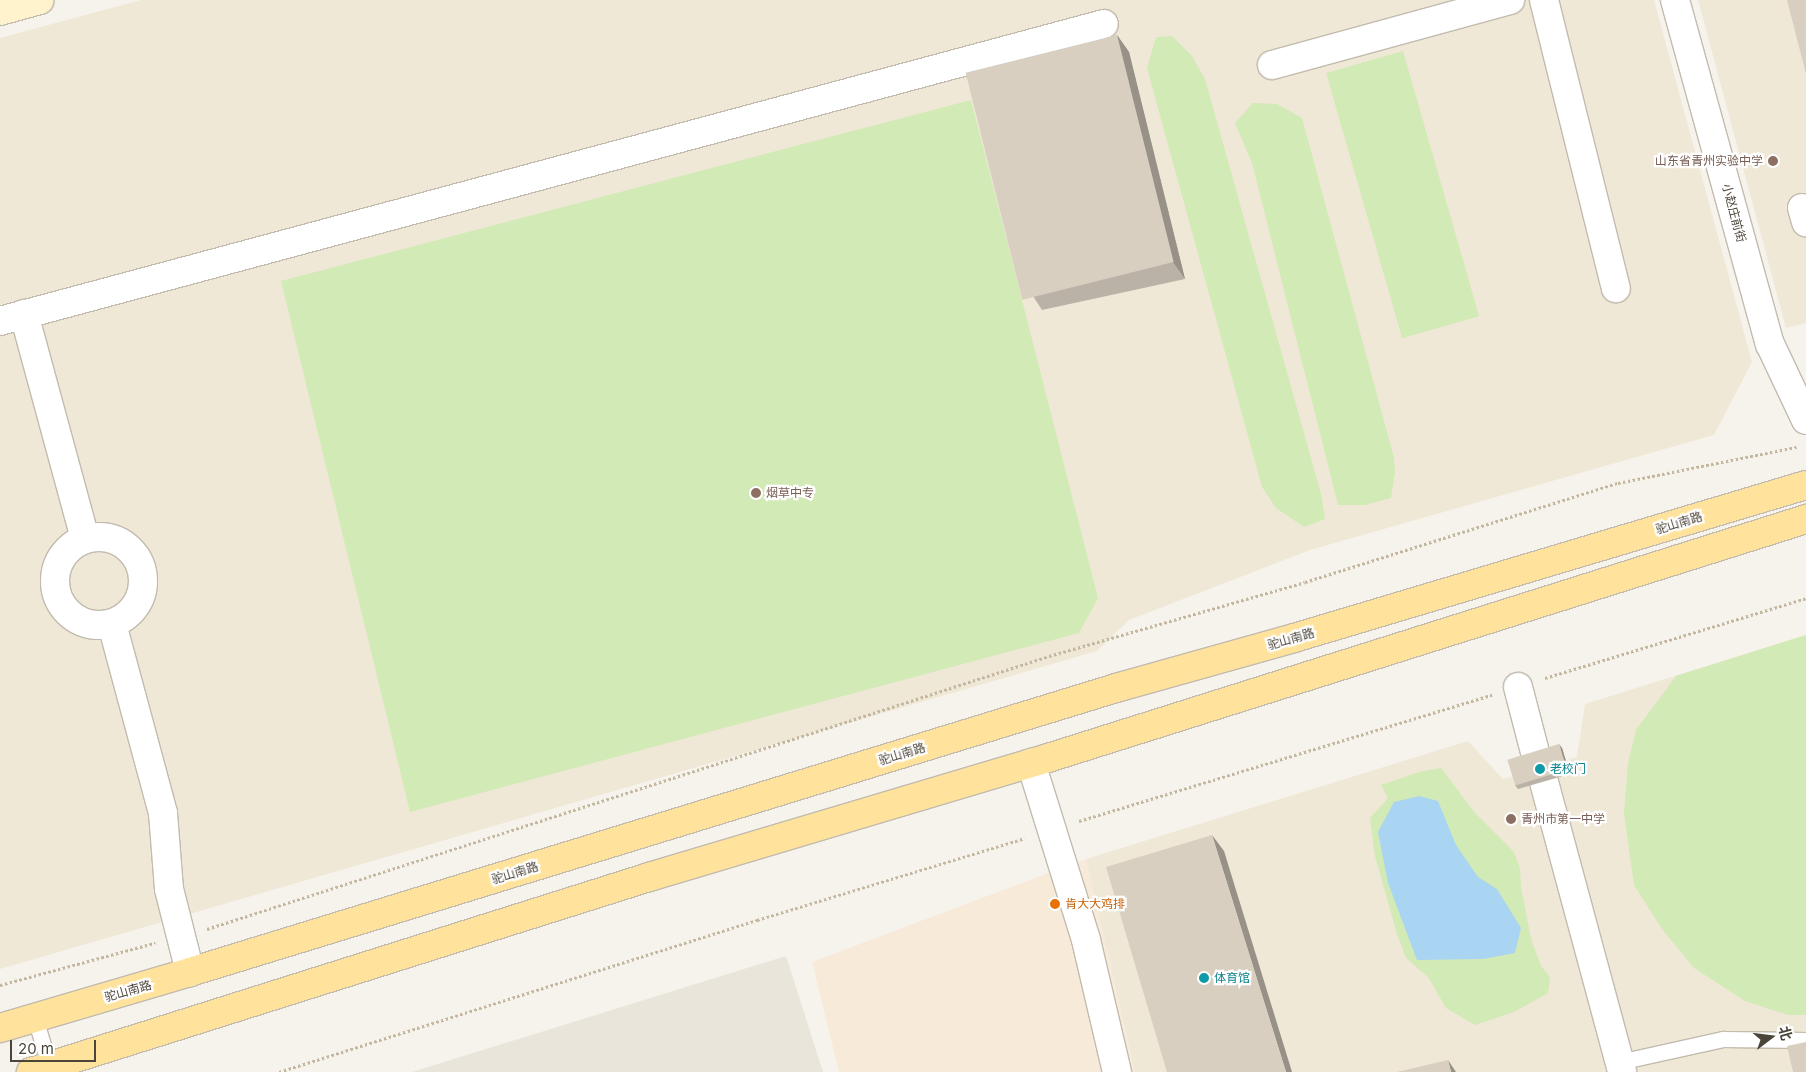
<!DOCTYPE html>
<meta charset="utf-8">
<style>
body{margin:0}
#map{position:relative;width:1806px;height:1072px;overflow:hidden;background:#f6f3ec;font-family:Inter,"Noto Sans SC",sans-serif}
div>[style]{position:absolute}
.residential>*{inset:0;background:#eae5da}
.commercial>*{inset:0;background:#f7ead8}
.education>*{inset:0;background:#efe8d6}
.green>*{inset:0;background:#d2eab5;transform-origin:0 0}
.water>*{inset:0;background:#a9d4f2}
.path>*{height:3px;margin-top:-1.5px;transform-origin:0;background:repeating-linear-gradient(90deg,#c4b79f 0 2.5px,transparent 0 5px)}
.roads{filter:drop-shadow(1px 0 #c2bbae) drop-shadow(-1px 0 #c2bbae) drop-shadow(0 1px #c2bbae) drop-shadow(0 -1px #c2bbae)}
.lane>*{height:15px;margin:-7.5px;padding:0 7.5px;transform-origin:7.5px;border-radius:7.5px;background:#fff}
.street>*{height:28px;margin:-14px;padding:0 14px;transform-origin:14px;border-radius:14px;background:#fff}
.street>.ring{margin:-14px;padding:0;box-sizing:content-box;background:none;border:28px solid #fff;border-radius:50%}
.secondary>*{height:28px;margin:-14px;padding:0 14px;transform-origin:14px;border-radius:14px;background:#fff3cd}
.primary>*{height:28px;margin:-14px;padding:0 14px;transform-origin:14px;border-radius:14px;background:#ffe39c}
.wall>*{inset:0;background:#bab2a6}
.shaded-wall>*{inset:0;background:#979187}
.building>*{inset:0;background:#d8cfc1;transform-origin:0 0}
.dots>*{width:14px;height:14px;translate:-50% -50%;box-sizing:border-box;border:2px solid #fff;border-radius:50%}
span{translate:-50% -50%;white-space:nowrap;text-align:center;line-height:1.15;-webkit-text-stroke:4.5px #fff;paint-order:stroke}
.education-label{font-size:12px;color:#785e54}
.right{translate:-100% -50%;text-align:right}
.left{translate:0 -50%;text-align:left}
.street-label{font-size:12px;color:#4b4439}
.culture-label{font-size:12px;color:#0d838f}
.food-label{font-size:12px;color:#c56008}
.north{position:absolute;left:1746px;top:1012px;width:50px;height:50px;-webkit-text-stroke:4px #fff;paint-order:stroke;rotate:75deg;font-size:14px;font-weight:700;line-height:20px;text-align:center;color:#4b4439}
.north::after{content:'';display:block;margin:auto;width:18px;height:22px;background:#4b4439;clip-path:polygon(50% 0,100% 100%,50% 72%,0 100%)}
.scale{position:absolute;left:10px;top:1040px;width:86px;height:22px;box-sizing:border-box;border:2px solid #4b4439;border-top:0;padding-left:6px;font-size:15px;line-height:18px;white-space:nowrap;color:#4b4439;-webkit-text-stroke:4px #fff;paint-order:stroke}
</style>
<div id="map">
<div class="residential">
<div style="clip-path:polygon(786px 956px,823px 1072px,412px 1072px)"></div>
</div>
<div class="commercial">
<div style="clip-path:polygon(1086px 859px,1135px 1072px,839px 1072px,812px 962px)"></div>
</div>
<div class="education">
<div style="clip-path:polygon(141px 0,1654px 0,1752px 362px,1714px 435px,1310px 550px,1129px 620px,1097px 651px,0 969px,0 38px)"></div>
<div style="clip-path:polygon(1698px 0,1806px 0,1806px 323px,1786px 328px)"></div>
<div style="clip-path:polygon(1806px 635px,1806px 1072px,1135px 1072px,1086px 859px,1468px 741px,1503px 779px,1577px 757px,1585px 704px)"></div>
</div>
<div class="green">
<div style="clip-path:polygon(1172px 36px,1192px 56px,1205px 79px,1321px 494px,1325px 519px,1304px 527px,1276px 508px,1262px 487px,1147px 68px,1156px 37px)"></div>
<div style="left:1403px;top:51px;width:276px;height:80px;rotate:74deg"></div>
<div style="clip-path:polygon(971px 100px,1098px 598px,1079px 633px,410px 812px,281px 281px)"></div>
<div style="clip-path:polygon(1253px 103px,1277px 104px,1302px 118px,1394px 458px,1395px 472px,1391px 498px,1365px 505px,1338px 505px,1252px 163px,1235px 123px)"></div>
<div style="clip-path:polygon(1806px 635px,1806px 1015px,1788px 1015px,1745px 1001px,1694px 968px,1662px 929px,1634px 885px,1624px 813px,1628px 763px,1636px 730px,1676px 676px)"></div>
<div style="clip-path:polygon(1441px 768px,1475px 813px,1514px 852px,1520px 869px,1521px 887px,1531px 939px,1541px 966px,1550px 977px,1548px 993px,1514px 1012px,1475px 1025px,1446px 1008px,1428px 977px,1406px 958px,1397px 934px,1375px 856px,1370px 818px,1388px 798px,1381px 785px,1419px 772px)"></div>
</div>
<div class="water">
<div style="clip-path:polygon(1419px 796px,1438px 801px,1456px 845px,1478px 877px,1497px 889px,1521px 928px,1515px 953px,1483px 959px,1417px 960px,1388px 883px,1378px 832px,1394px 802px)"></div>
</div>
<div class="path">
<div style="left:1545px;top:678px;width:273px;rotate:-17deg"></div>
<div style="left:1079px;top:821px;width:432px;rotate:-17deg"></div>
<div style="left:207px;top:929px;width:885px;rotate:-17.96deg"></div>
<div style="left:1049px;top:656px;width:266px;rotate:-16.1deg"></div>
<div style="left:1305px;top:582px;width:328px;rotate:-17.6deg"></div>
<div style="left:1618px;top:483px;width:182px;rotate:-11.4deg"></div>
<div style="left:0;top:985px;width:161px;rotate:-15.2deg"></div>
<div style="left:279px;top:1072px;width:502px;rotate:-17.64deg"></div>
<div style="left:757px;top:920px;width:280px;rotate:-17deg"></div>
</div>
<div class="roads">
<div class="lane">
<div style="left:35px;top:1018px;width:55px;rotate:73.2deg"></div>
<div style="left:1619px;top:1062px;width:107px;rotate:-12.5deg"></div>
<div style="left:1723px;top:1039px;width:83px;rotate:0.7deg"></div>
</div>
<div class="street">
<div style="left:1544px;top:0;width:297px;rotate:76deg"></div>
<div style="left:1675px;top:0;width:357px;rotate:74.6deg"></div>
<div style="left:1770px;top:344px;width:84px;rotate:64.7deg"></div>
<div style="left:1272px;top:65px;width:247px;rotate:-15.3deg"></div>
<div style="left:1802px;top:208px;width:15px;rotate:74deg"></div>
<div style="left:24px;top:314px;width:233px;rotate:74.8deg"></div>
<div style="left:0;top:321px;width:1143px;rotate:-15.06deg"></div>
<div class="ring" style="left:55px;top:537px;width:60px;height:60px"></div>
<div style="left:112px;top:624px;width:196px;rotate:74.9deg"></div>
<div style="left:163px;top:813px;width:76px;rotate:85.5deg"></div>
<div style="left:169px;top:889px;width:86px;rotate:75.8deg"></div>
<div style="left:1518px;top:687px;width:71px;rotate:75.4deg"></div>
<div style="left:1031px;top:763px;width:185px;rotate:72.7deg"></div>
<div style="left:1086px;top:940px;width:136px;rotate:76.8deg"></div>
<div style="left:1544px;top:782px;width:300px;rotate:74.9deg"></div>
</div>
<div class="secondary">
<div style="left:0;top:11px;width:41px;rotate:-15.4deg"></div>
</div>
<div class="primary">
<div style="left:0;top:1028px;width:198px;rotate:-16.4deg"></div>
<div style="left:190px;top:972px;width:969px;rotate:-17.05deg"></div>
<div style="left:1116px;top:688px;width:185px;rotate:-15.7deg"></div>
<div style="left:1294px;top:638px;width:534px;rotate:-16.64deg"></div>
<div style="left:31px;top:1072px;width:648px;rotate:-17.51deg"></div>
<div style="left:649px;top:877px;width:416px;rotate:-16.6deg"></div>
<div style="left:1048px;top:758px;width:795px;rotate:-17.5deg"></div>
</div>
</div>
<div class="wall">
<div style="clip-path:polygon(1117px 35px,1129px 52px,1185px 279px,1042px 310px,1031px 293px)"></div>
<div style="clip-path:polygon(1562px 748px,1570px 774px,1518px 789px,1515px 785px)"></div>
</div>
<div class="shaded-wall">
<div style="clip-path:polygon(1117px 35px,1129px 52px,1185px 279px,1173px 262px)"></div>
<div style="clip-path:polygon(1559px 744px,1562px 748px,1570px 774px,1567px 770px)"></div>
<div style="clip-path:polygon(1212px 835px,1224px 851px,1292px 1072px,1286px 1072px)"></div>
<div style="clip-path:polygon(1448px 1060px,1456px 1072px,1451px 1072px)"></div>
</div>
<div class="building">
<div style="clip-path:polygon(1787px 0,1806px 0,1806px 74px)"></div>
<div style="left:1117px;top:35px;width:234px;height:156px;rotate:76deg"></div>
<div style="left:1559px;top:744px;width:27px;height:54px;rotate:73deg"></div>
<div style="clip-path:polygon(1212px 835px,1286px 1072px,1167px 1072px,1106px 867px)"></div>
<div style="clip-path:polygon(1806px 1042px,1806px 1072px,1793px 1072px,1787px 1046px)"></div>
<div style="clip-path:polygon(1448px 1060px,1451px 1072px,1397px 1072px)"></div>
</div>
<div class="dots">
<div style="left:1773px;top:161px;background:#8d6e63"></div>
<div style="left:756px;top:493px;background:#8d6e63"></div>
<div style="left:1540px;top:769px;background:#0f9aa8"></div>
<div style="left:1511px;top:819px;background:#8d6e63"></div>
<div style="left:1055px;top:904px;background:#e8710a"></div>
<div style="left:1204px;top:978px;background:#0f9aa8"></div>
</div>
<div class="education-label">
<span class="right" style="left:1763px;top:161px">山东省青州实验中学</span>
<span class="left" style="left:766px;top:493px">烟草中专</span>
<span class="left" style="left:1521px;top:819px">青州市第一中学</span>
</div>
<div class="street-label">
<span style="left:1734px;top:213px;rotate:75deg">小赵庄前街</span>
<span style="left:1679px;top:523px;rotate:-17deg">驼山南路</span>
<span style="left:1291px;top:639px;rotate:-16deg">驼山南路</span>
<span style="left:902px;top:754px;rotate:-17deg">驼山南路</span>
<span style="left:515px;top:873px;rotate:-17deg">驼山南路</span>
<span style="left:128px;top:991px;rotate:-16deg">驼山南路</span>
</div>
<div class="culture-label">
<span class="left" style="left:1550px;top:769px">老校门</span>
<span class="left" style="left:1214px;top:978px">体育馆</span>
</div>
<div class="food-label">
<span class="left" style="left:1065px;top:904px">肯大大鸡排</span>
</div>
<div class="north">北</div>
<div class="scale">20 m</div>
</div>
